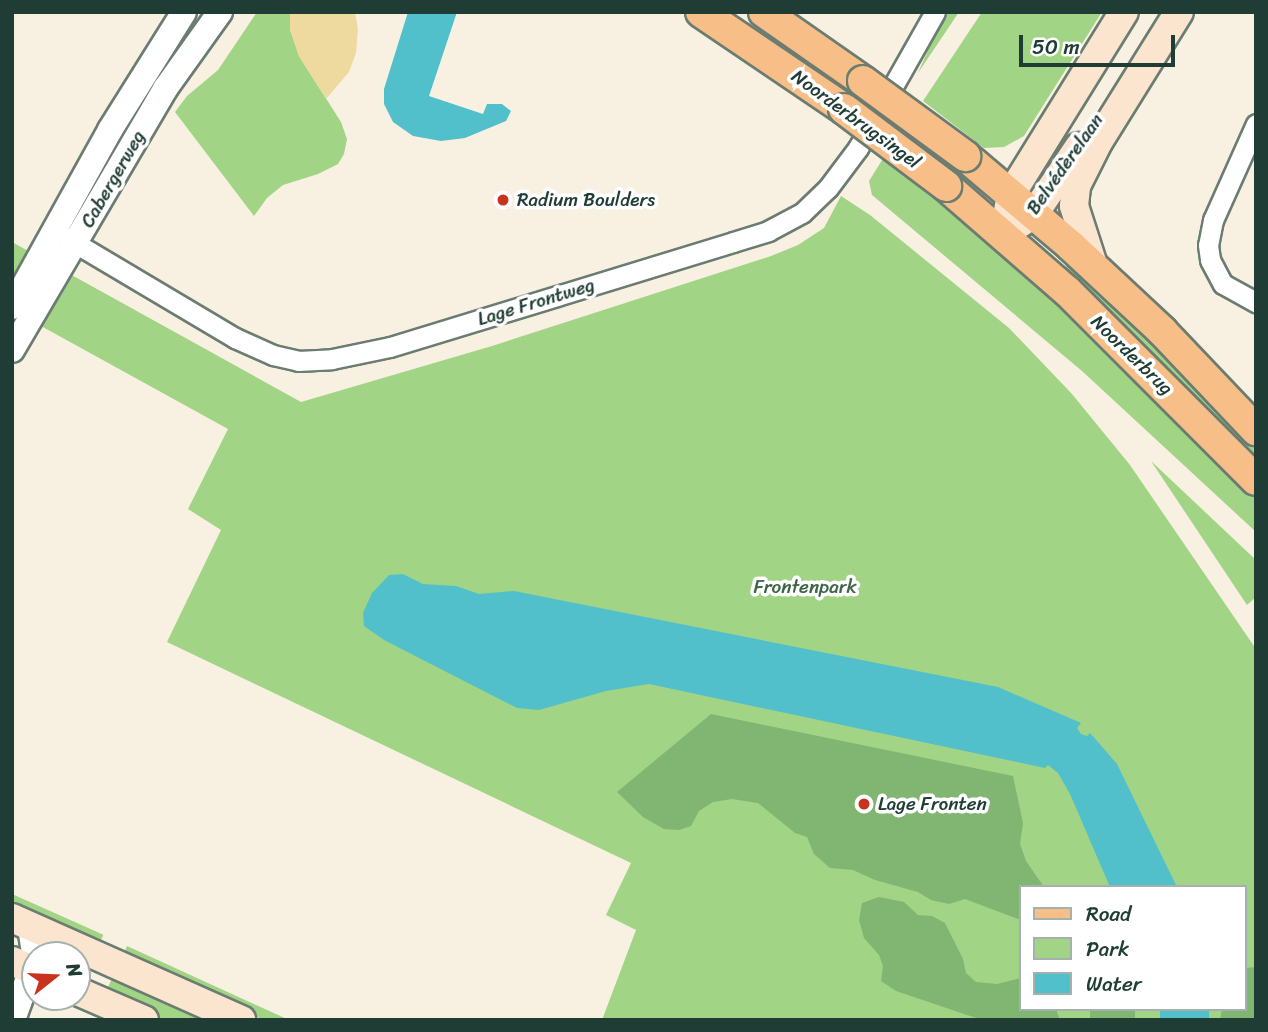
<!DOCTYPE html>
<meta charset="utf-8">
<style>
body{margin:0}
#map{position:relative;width:1268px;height:1032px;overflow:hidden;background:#f8f1e2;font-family:Sriracha,sans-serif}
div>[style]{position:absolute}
.green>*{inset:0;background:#a1d484;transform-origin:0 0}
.forest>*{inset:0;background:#80b672;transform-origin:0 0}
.sand>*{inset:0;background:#eeda9e}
.water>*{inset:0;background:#52c0ca;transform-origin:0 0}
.roads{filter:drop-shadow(2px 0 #6b7c71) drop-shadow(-2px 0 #6b7c71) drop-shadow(0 2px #6b7c71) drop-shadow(0 -2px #6b7c71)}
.minor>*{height:19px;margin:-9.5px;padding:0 9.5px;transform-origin:9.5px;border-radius:9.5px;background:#fff}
.tertiary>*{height:24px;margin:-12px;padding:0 12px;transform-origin:12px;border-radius:12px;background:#fff}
.secondary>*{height:28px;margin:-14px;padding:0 14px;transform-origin:14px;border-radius:14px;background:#fce5cf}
.primary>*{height:30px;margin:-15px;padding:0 15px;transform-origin:15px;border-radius:15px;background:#f7be87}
.bridges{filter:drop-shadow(2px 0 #6b7c71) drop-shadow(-2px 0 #6b7c71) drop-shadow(0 2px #6b7c71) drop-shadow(0 -2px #6b7c71)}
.primary-bridge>*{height:30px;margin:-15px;padding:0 15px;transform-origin:15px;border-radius:15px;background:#f7be87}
.dots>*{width:19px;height:19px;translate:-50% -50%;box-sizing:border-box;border:4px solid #fff;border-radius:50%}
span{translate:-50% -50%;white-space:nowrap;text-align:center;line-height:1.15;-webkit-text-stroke:7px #fff;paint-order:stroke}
.street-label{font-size:19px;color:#1f3d34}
.poi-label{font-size:19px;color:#1f3d34}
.left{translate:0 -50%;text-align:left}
.park-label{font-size:19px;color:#406348}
.frame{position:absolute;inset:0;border:14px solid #1f3d34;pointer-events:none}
.legend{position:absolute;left:1019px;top:885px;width:228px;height:126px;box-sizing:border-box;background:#fff;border:2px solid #a5b1ae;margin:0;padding:9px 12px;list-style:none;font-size:21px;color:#1f3d34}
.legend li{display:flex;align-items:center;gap:14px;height:35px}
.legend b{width:35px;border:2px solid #a5b1ae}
.north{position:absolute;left:21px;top:941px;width:70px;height:70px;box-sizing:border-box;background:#fff;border:2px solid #a5b1ae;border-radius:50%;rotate:72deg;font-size:19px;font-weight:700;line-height:28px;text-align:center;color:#1f3d34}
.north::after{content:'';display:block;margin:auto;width:24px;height:32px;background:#c8321e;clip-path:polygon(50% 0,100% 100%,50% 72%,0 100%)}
.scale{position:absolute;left:1019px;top:35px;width:156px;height:32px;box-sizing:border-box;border:4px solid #1f3d34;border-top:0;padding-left:9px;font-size:21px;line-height:24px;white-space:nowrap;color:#1f3d34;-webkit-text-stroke:5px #fff;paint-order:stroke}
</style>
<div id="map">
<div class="green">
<div style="clip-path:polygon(257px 12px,290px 12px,290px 29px,299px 56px,341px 122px,347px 139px,344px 154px,338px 164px,318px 174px,283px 185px,267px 198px,254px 216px,175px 112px,187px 96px,218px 70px)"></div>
<div style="clip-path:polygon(945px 12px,959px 12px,918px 73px)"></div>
<div style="clip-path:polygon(982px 12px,1102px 12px,1024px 136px,1004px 147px,984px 148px,923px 101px)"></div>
<div style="clip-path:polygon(884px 157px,980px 228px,1181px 417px,1256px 495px,1256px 532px,1082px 371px,872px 195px,869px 181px)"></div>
<div style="clip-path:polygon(evenodd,841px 196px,870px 215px,1009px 328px,1072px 394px,1130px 465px,1256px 649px,1256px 1020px,602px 1020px,636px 930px,606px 915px,631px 863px,167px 642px,221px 530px,188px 509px,228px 429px,12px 310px,12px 242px,301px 402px,492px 346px,771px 256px,798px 245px,824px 228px,841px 196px,1021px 887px,1245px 887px,1245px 1009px,1021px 1009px,1021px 887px)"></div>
<div style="clip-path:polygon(1071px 261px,1219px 407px,1256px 447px,1256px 463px,1061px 272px)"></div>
<div style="clip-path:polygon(1151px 461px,1256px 560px,1256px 597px,1247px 605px)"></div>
<div style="left:12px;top:894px;width:100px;height:12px;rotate:24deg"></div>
<div style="clip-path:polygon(127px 946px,289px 1020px,264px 1020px,123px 956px)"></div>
<div style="clip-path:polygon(114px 974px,215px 1020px,160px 1020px,105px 994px)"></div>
</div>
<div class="forest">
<div style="clip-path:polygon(711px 714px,1013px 776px,1023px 823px,1020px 844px,1026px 861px,1044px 887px,1021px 887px,1021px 920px,965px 899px,949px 904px,931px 900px,918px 892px,875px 880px,853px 870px,830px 868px,814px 854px,807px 837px,795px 833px,758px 803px,732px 799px,713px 802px,699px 811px,691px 826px,679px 830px,664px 829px,643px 817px,617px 792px)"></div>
<div style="clip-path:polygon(879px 897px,904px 902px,918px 915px,932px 916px,945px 923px,963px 959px,966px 973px,976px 982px,997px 984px,1021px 978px,1021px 1009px,1056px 1009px,1060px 1020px,982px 1020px,896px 991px,881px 981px,883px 966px,879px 955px,864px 938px,859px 920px,862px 903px)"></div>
<div style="clip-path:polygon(1256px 967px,1256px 1020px,1220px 1020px,1222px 1009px,1245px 1009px,1245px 968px)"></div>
<div style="left:1090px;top:1009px;width:45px;height:11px"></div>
</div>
<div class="sand">
<div style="clip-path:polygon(290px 12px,355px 12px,358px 29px,356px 53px,349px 72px,326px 99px,299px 56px,290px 30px)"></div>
</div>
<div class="water">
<div style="clip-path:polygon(408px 12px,457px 12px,429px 96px,483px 114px,487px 104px,502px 104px,511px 111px,506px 121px,465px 138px,441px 141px,413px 136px,393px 122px,384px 104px,384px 89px)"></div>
<div style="clip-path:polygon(403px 574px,423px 584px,456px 586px,479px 594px,514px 591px,998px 687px,1081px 723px,1077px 728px,1081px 734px,1087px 736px,1090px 733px,1117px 764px,1177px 887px,1110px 887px,1070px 794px,1058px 773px,1048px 765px,1045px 768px,649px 684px,606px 691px,539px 710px,517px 708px,384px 640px,364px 626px,363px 613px,372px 593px,389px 575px)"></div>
<div style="left:1160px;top:1009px;width:49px;height:11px"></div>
</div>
<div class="roads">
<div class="minor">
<div style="left:1256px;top:124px;width:105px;rotate:114.1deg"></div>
<div style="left:1213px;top:220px;width:25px;rotate:101deg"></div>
<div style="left:1208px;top:245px;width:15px;rotate:82deg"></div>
<div style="left:1210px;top:260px;width:27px;rotate:62deg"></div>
<div style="left:1223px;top:284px;width:38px;rotate:29deg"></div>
<div style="left:65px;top:237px;width:198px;rotate:30.7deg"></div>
<div style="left:235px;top:338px;width:42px;rotate:24.1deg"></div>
<div style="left:273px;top:355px;width:26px;rotate:13deg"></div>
<div style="left:298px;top:361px;width:34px;rotate:-3deg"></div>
<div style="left:332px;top:359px;width:59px;rotate:-11.7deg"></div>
<div style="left:390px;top:347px;width:359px;rotate:-17deg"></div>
<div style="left:733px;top:242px;width:37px;rotate:-17deg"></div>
<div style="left:768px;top:231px;width:38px;rotate:-28deg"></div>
<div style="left:802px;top:213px;width:36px;rotate:-44deg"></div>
<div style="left:828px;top:188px;width:50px;rotate:-53.1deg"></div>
<div style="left:858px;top:148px;width:156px;rotate:-60.5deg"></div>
</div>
<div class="tertiary">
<div style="left:12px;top:307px;width:202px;rotate:-61deg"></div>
<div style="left:110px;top:130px;width:139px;rotate:-57.9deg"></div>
<div style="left:12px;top:350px;width:303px;rotate:-59.6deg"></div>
<div style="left:165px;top:89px;width:95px;rotate:-54.5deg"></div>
<div style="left:13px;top:1020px;width:65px;rotate:-70.2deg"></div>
<div style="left:35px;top:959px;width:33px;rotate:-99deg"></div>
</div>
<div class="secondary">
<div style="left:1007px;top:217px;width:23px;rotate:-80deg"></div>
<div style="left:1011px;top:194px;width:214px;rotate:-58.2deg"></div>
<div style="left:1004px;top:234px;width:36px;rotate:-34deg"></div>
<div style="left:1034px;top:214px;width:81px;rotate:-56.1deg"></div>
<div style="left:1094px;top:268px;width:65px;rotate:-107.9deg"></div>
<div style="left:1074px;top:206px;width:20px;rotate:-84deg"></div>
<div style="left:1076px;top:186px;width:49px;rotate:-63.4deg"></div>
<div style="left:1098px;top:142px;width:153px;rotate:-58.1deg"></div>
<div style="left:12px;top:918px;width:251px;rotate:24deg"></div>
<div style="left:12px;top:961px;width:25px;rotate:23deg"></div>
<div style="left:77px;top:991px;width:73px;rotate:23.4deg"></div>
</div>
<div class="primary">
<div style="left:701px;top:12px;width:173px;rotate:34.1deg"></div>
<div style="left:764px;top:12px;width:121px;rotate:34.9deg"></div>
<div style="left:965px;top:156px;width:139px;rotate:40.3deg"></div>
<div style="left:1071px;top:246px;width:125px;rotate:43deg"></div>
<div style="left:1162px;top:331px;width:137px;rotate:46.5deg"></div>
<div style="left:946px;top:186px;width:160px;rotate:41deg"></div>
<div style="left:1067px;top:291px;width:267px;rotate:45deg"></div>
</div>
</div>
<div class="bridges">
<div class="primary-bridge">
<div style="left:863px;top:81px;width:127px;rotate:36.3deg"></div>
<div style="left:844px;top:109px;width:128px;rotate:37deg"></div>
</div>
</div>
<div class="dots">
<div style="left:503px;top:200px;background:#c8321e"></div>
<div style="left:864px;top:804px;background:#c8321e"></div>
</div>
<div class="street-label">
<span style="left:856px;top:119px;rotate:36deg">Noorderbrugsingel</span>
<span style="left:1065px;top:164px;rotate:-55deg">Belvédèrelaan</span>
<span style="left:113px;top:179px;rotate:-60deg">Cabergerweg</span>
<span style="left:536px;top:302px;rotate:-17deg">Lage Frontweg</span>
<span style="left:1132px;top:355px;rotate:44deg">Noorderbrug</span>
</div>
<div class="poi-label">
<span class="left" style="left:517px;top:200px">Radium Boulders</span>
<span class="left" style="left:878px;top:804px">Lage Fronten</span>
</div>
<div class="park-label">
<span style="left:805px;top:587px">Frontenpark</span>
</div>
<div class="frame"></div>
<ul class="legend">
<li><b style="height:9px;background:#f7be87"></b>Road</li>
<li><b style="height:19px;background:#a1d484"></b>Park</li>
<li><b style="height:19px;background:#52c0ca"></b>Water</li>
</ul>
<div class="north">N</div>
<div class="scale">50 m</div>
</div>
